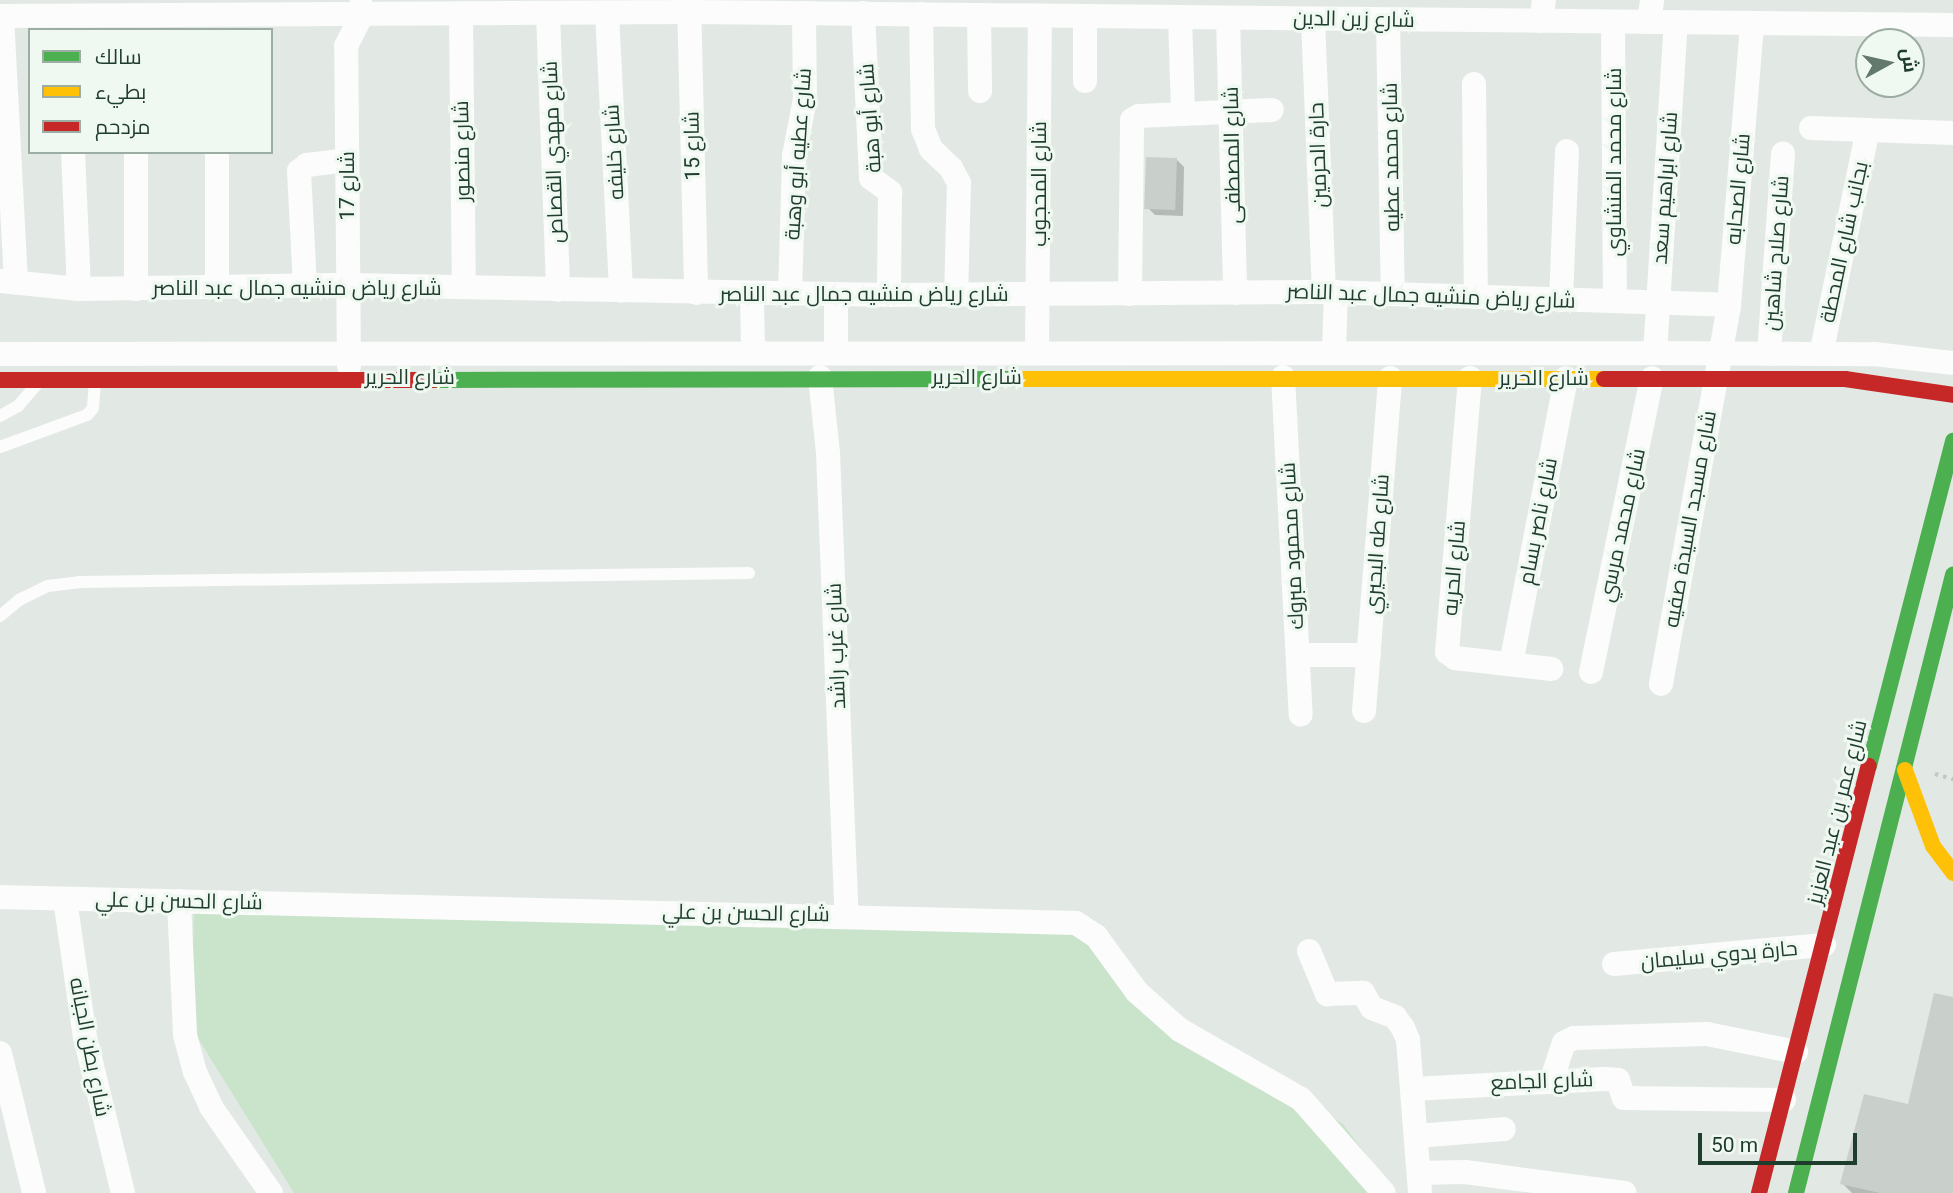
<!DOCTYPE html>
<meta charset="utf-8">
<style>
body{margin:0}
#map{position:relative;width:1953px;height:1193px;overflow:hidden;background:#e2e9e4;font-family:Roboto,Cairo,sans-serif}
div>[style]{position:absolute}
.green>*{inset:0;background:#cae4cb}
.shadow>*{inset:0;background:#0003}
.building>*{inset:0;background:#c9d0cc;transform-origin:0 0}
.path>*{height:3.5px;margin-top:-1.75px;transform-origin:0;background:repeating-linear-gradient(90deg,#bfc9c3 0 3.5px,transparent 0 8.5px)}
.lane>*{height:12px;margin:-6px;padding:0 6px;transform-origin:6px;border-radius:6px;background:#fbfcfb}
.street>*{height:24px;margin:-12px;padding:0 12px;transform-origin:12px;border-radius:12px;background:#fbfcfb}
.fast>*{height:16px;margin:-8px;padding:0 8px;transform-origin:8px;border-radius:8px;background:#4caf50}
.slow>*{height:16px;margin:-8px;padding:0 8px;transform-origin:8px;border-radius:8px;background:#ffc107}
.jam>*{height:16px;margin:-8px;padding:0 8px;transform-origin:8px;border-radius:8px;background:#c62828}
span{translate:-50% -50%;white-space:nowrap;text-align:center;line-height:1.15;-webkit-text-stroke:6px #f0f8f2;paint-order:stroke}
.street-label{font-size:21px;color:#1f3d2d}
.legend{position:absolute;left:28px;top:28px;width:245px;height:126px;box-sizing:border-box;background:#f0f8f2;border:2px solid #9cada3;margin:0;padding:9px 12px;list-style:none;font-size:21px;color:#1f3d2d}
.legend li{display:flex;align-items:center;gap:14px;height:35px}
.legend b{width:35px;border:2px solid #9cada3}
.north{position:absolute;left:1855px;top:28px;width:70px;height:70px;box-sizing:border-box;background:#f0f8f2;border:2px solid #9cada3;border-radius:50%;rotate:82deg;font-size:19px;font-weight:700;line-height:28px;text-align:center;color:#1f3d2d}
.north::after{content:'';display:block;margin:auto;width:24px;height:32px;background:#63796d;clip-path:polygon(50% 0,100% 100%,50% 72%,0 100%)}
.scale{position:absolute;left:1698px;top:1133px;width:159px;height:32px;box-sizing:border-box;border:4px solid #1f3d2d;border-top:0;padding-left:9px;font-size:21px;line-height:24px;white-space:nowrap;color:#1f3d2d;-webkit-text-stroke:5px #f0f8f2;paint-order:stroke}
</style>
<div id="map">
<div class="green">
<div style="clip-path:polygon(194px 907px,1095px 931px,1144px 999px,1343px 1124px,1395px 1193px,294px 1193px,191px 1027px)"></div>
</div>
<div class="shadow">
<div style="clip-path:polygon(1177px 160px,1184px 167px,1183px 216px,1155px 215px,1148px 208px)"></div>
<div style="clip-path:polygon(1953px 999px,1953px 1193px,1852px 1193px,1842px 1183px,1909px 1107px)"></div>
</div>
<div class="building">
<div style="left:1146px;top:157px;width:31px;height:52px;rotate:2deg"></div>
<div style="clip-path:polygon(1934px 993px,1953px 997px,1953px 1193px,1880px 1193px,1840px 1184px,1864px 1094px,1908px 1104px)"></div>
</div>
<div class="path">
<div style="left:1935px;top:774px;width:19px;rotate:16deg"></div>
</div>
<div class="lane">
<div style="left:0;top:416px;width:21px;rotate:-29deg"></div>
<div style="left:18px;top:406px;width:30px;rotate:-49deg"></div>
<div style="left:0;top:447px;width:93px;rotate:-20.2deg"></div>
<div style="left:87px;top:415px;width:9px;rotate:-49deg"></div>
<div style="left:93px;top:408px;width:27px;rotate:-86deg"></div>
<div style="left:0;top:616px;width:25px;rotate:-40deg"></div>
<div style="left:19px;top:600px;width:32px;rotate:-26deg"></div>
<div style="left:48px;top:586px;width:31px;rotate:-7deg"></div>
<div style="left:79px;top:582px;width:670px;rotate:-0.77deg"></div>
</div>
<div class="street">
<div style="left:689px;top:0;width:293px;rotate:88.6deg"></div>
<div style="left:607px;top:13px;width:278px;rotate:87.1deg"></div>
<div style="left:863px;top:13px;width:165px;rotate:87.2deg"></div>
<div style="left:871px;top:178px;width:24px;rotate:36deg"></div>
<div style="left:890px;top:192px;width:103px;rotate:90.6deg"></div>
<div style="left:548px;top:14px;width:276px;rotate:87.9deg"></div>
<div style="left:921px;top:14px;width:115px;rotate:89deg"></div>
<div style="left:923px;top:129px;width:22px;rotate:68deg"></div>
<div style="left:931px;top:149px;width:28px;rotate:44deg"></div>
<div style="left:951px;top:168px;width:17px;rotate:62deg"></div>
<div style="left:959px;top:183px;width:112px;rotate:91.5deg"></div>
<div style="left:461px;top:15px;width:272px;rotate:89.4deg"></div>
<div style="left:979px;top:15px;width:76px;rotate:89.2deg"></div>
<div style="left:0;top:16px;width:689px;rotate:-0.33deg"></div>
<div style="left:689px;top:12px;width:1264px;rotate:0.59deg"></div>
<div style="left:2px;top:16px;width:267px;rotate:87deg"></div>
<div style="left:1085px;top:16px;width:65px;rotate:90deg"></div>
<div style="left:1180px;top:17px;width:97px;rotate:88.2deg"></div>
<div style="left:1228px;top:18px;width:275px;rotate:88.5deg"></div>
<div style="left:1313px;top:19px;width:273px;rotate:87.7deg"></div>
<div style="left:1388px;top:20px;width:274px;rotate:89deg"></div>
<div style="left:1541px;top:21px;width:21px;rotate:-82deg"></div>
<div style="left:1613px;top:22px;width:279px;rotate:89.6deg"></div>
<div style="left:1649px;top:22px;width:22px;rotate:-82deg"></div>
<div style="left:1474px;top:84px;width:213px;rotate:89.5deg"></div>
<div style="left:1811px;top:128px;width:142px;rotate:2deg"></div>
<div style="left:73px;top:152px;width:137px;rotate:87.5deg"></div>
<div style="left:136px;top:152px;width:137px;rotate:90deg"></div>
<div style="left:217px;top:152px;width:135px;rotate:90deg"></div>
<div style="left:0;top:281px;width:79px;rotate:5.8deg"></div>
<div style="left:79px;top:289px;width:269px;rotate:-0.9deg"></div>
<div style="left:348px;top:285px;width:541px;rotate:1.06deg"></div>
<div style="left:889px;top:295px;width:435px;rotate:-0.4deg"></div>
<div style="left:1324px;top:292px;width:405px;rotate:1.8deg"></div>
<div style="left:305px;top:286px;width:115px;rotate:-93deg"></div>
<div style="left:299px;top:171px;width:10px;rotate:-37deg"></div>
<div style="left:307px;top:165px;width:40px;rotate:-7.1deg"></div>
<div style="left:752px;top:294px;width:58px;rotate:89deg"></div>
<div style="left:790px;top:294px;width:138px;rotate:-88.3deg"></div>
<div style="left:794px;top:156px;width:58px;rotate:-79.1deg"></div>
<div style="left:805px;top:99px;width:86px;rotate:-90.7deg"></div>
<div style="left:1130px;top:294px;width:174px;rotate:-89.3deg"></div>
<div style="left:1132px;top:120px;width:8px;rotate:-30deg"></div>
<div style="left:1139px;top:116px;width:133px;rotate:-2.6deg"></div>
<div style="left:836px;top:295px;width:57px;rotate:90deg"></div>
<div style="left:1561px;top:300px;width:149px;rotate:-87.7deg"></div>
<div style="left:1037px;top:352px;width:336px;rotate:-89.5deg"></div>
<div style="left:1334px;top:352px;width:60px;rotate:-88.1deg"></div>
<div style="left:1655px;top:353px;width:331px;rotate:-86.4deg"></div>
<div style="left:0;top:354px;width:1655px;rotate:-0.03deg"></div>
<div style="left:1655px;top:353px;width:219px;rotate:0.3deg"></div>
<div style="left:1874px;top:354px;width:80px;rotate:6.5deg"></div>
<div style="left:1769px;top:354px;width:201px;rotate:-86deg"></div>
<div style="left:1821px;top:354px;width:229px;rotate:-78.2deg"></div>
<div style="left:349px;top:366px;width:320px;rotate:-90.5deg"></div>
<div style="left:346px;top:46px;width:33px;rotate:-63deg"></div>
<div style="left:361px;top:17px;width:12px;rotate:-90deg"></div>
<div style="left:820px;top:377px;width:76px;rotate:84deg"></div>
<div style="left:828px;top:453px;width:463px;rotate:87.7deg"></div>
<div style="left:1283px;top:377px;width:338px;rotate:87deg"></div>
<div style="left:1470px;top:378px;width:275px;rotate:94.8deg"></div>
<div style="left:1447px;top:652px;width:10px;rotate:37deg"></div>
<div style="left:1455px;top:658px;width:97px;rotate:6.5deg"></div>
<div style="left:1298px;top:655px;width:71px"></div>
<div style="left:1511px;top:664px;width:291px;rotate:-79.1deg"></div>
<div style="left:1591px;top:672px;width:300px;rotate:-78.3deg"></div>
<div style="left:1661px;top:684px;width:385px;rotate:-79.8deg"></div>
<div style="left:1729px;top:305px;width:283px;rotate:-85.3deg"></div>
<div style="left:1364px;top:711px;width:334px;rotate:-85.5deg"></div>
<div style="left:0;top:897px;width:1076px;rotate:1.38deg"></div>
<div style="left:1076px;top:923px;width:24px;rotate:33deg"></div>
<div style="left:1096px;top:936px;width:69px;rotate:53.8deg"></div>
<div style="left:1137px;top:992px;width:57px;rotate:41.5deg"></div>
<div style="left:1180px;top:1030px;width:139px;rotate:29.7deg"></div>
<div style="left:1301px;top:1099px;width:125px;rotate:48.6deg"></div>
<div style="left:65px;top:899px;width:139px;rotate:81.8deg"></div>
<div style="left:85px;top:1037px;width:161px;rotate:76.3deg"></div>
<div style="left:179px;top:901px;width:134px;rotate:87.4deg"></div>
<div style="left:185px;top:1035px;width:38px;rotate:75deg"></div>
<div style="left:195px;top:1072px;width:38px;rotate:65deg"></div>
<div style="left:211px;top:1107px;width:105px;rotate:55.1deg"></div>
<div style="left:1309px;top:951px;width:47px;rotate:67.3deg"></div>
<div style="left:1327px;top:994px;width:36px;rotate:-2deg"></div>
<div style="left:1363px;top:993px;width:17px;rotate:59deg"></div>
<div style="left:1372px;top:1008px;width:25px;rotate:21deg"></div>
<div style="left:1395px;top:1017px;width:14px;rotate:54deg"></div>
<div style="left:1403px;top:1028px;width:13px;rotate:67deg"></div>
<div style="left:1408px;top:1040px;width:153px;rotate:85.5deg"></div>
<div style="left:1614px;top:964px;width:211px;rotate:-5.2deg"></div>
<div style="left:0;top:1053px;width:144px;rotate:76.3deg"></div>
<div style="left:1552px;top:1079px;width:38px;rotate:-72deg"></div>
<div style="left:1564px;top:1043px;width:11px;rotate:-27deg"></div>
<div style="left:1574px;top:1038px;width:133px;rotate:-1.7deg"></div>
<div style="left:1707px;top:1034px;width:91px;rotate:11.4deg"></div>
<div style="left:1412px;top:1089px;width:193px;rotate:-3deg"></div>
<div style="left:1605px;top:1079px;width:13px;rotate:4deg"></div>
<div style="left:1618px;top:1080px;width:19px;rotate:72deg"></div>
<div style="left:1624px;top:1098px;width:160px;rotate:0.7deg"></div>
<div style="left:1416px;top:1136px;width:88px;rotate:-4.5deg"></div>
<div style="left:1419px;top:1173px;width:46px;rotate:-1.2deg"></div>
<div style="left:1465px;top:1172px;width:161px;rotate:7.5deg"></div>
</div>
<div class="fast">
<div style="left:434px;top:380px;width:587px;rotate:-0.1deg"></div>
<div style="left:1869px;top:766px;width:336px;rotate:-75.5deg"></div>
<div style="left:1796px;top:1193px;width:638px;rotate:-75.75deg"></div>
</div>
<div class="slow">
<div style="left:1021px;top:379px;width:583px"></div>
<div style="left:1905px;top:770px;width:81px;rotate:69.8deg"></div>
<div style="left:1933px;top:846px;width:34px;rotate:53deg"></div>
</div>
<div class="jam">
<div style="left:1604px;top:379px;width:241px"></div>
<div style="left:1845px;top:379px;width:109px;rotate:8.4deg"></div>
<div style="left:0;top:380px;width:434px"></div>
<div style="left:1759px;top:1193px;width:441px;rotate:-75.6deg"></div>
</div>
<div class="street-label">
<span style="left:1354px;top:19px;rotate:1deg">شارع زين الدين</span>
<span style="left:870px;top:118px;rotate:-94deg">شارع أبو هبة</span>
<span style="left:692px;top:146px;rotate:-91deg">شارع 15</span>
<span style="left:462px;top:151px;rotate:-91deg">شارع منصور</span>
<span style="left:553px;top:152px;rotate:-92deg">شارع مهدي القصاص</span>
<span style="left:614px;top:152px;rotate:-93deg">شارع خليفه</span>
<span style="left:798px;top:154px;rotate:-86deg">شارع عطيه أبو وهبة</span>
<span style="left:1232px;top:155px;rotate:-91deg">شارع المصطفى</span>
<span style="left:1318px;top:155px;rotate:-92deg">حارة الحرمين</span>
<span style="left:1391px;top:157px;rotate:-91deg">شارع محمد عطيه</span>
<span style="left:1614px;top:162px;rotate:-90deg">شارع محمد المنشاوي</span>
<span style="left:1039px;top:184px;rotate:-90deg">شارع المحجوب</span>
<span style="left:347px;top:186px;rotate:-90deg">شارع 17</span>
<span style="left:1665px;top:188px;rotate:-86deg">شارع ابراهيم سعد</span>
<span style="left:1738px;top:189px;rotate:-85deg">شارع الصحابه</span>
<span style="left:1844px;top:242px;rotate:-78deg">بجانب شارع المحطة</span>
<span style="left:1776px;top:253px;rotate:-86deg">شارع صلاح شاهين</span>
<span style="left:297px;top:288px">شارع رياض منشيه جمال عبد الناصر</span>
<span style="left:864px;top:294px">شارع رياض منشيه جمال عبد الناصر</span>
<span style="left:1431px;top:296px;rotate:2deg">شارع رياض منشيه جمال عبد الناصر</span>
<span style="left:410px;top:377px">شارع الحرير</span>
<span style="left:977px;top:377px">شارع الحرير</span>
<span style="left:1544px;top:378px">شارع الحرير</span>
<span style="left:1690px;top:519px;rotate:-80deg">شارع مسجد السيدة صفيه</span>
<span style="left:1538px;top:521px;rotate:-79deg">شارع ناصر بسام</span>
<span style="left:1622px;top:525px;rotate:-78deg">شارع محمد مرسي</span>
<span style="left:1377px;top:544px;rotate:-86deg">شارع طه البحيري</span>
<span style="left:1292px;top:546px;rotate:-93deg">شارع محمود مبروك</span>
<span style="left:1454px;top:568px;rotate:-85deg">شارع الحريه</span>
<span style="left:836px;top:646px;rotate:-92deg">شارع غرب راشد</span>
<span style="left:1837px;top:812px;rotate:-76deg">شارع عمر بن عبد العزيز</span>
<span style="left:179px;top:901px;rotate:1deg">شارع الحسن بن علي</span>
<span style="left:746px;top:913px;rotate:1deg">شارع الحسن بن علي</span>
<span style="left:1719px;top:955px;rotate:-5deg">حارة بدوي سليمان</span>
<span style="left:90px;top:1047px;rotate:79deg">شارع بطن الجبانه</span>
<span style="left:1542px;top:1081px;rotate:-2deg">شارع الجامع</span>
</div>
<ul class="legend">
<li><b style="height:9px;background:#4caf50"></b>سالك</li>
<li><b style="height:9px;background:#ffc107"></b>بطيء</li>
<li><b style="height:9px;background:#c62828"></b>مزدحم</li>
</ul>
<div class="north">ش</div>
<div class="scale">50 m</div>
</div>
